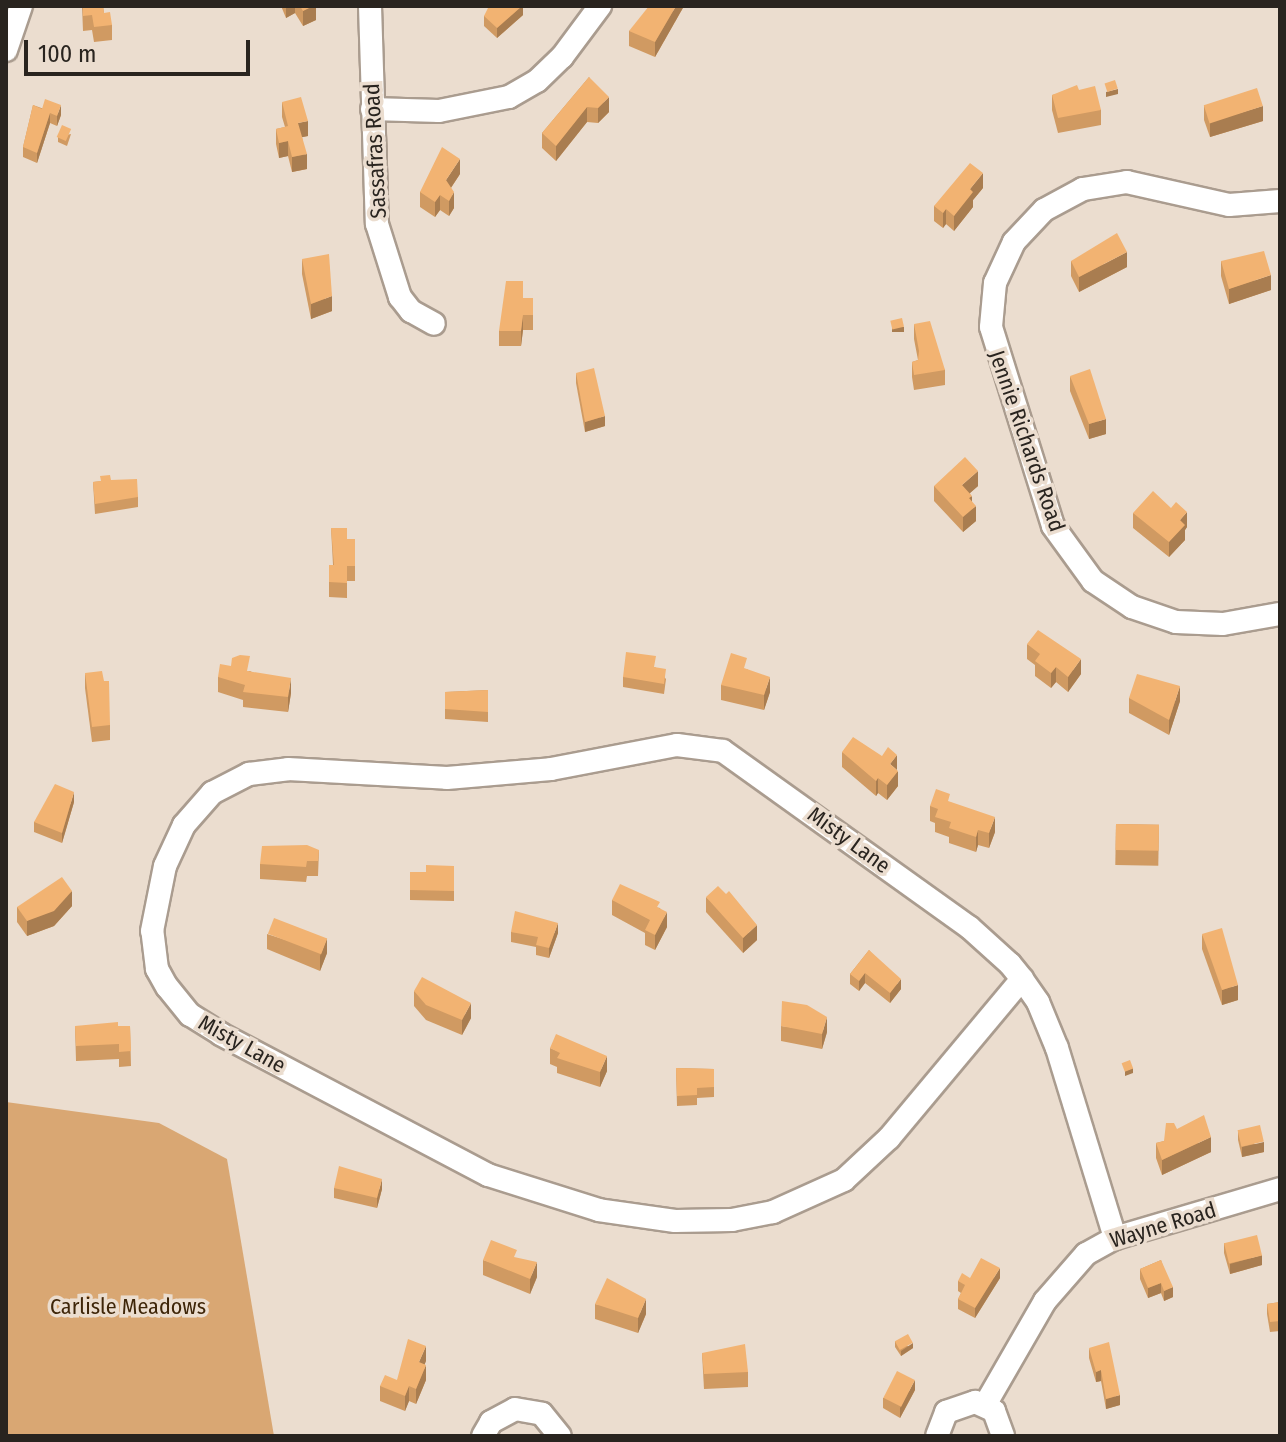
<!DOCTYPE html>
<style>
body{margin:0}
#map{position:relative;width:1286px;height:1442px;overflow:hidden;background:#ebddcf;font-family:"Fira Sans Condensed",sans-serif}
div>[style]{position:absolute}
.green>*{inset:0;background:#d9a773}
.roads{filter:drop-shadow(2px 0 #aa9c8f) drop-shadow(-2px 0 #aa9c8f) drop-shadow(0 2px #aa9c8f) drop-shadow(0 -2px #aa9c8f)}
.minor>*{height:22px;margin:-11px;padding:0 11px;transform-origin:11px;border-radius:11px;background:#fff}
.wall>*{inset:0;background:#d09a62;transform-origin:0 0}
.shaded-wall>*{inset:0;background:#a97d50;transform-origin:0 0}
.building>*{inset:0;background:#f2b372;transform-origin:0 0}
span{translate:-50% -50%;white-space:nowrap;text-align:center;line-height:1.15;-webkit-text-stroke:7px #ebddcf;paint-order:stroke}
.street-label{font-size:22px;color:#29241f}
.park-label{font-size:22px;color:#3e2508}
.frame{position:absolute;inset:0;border:8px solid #29241f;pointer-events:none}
.scale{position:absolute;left:24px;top:40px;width:226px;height:36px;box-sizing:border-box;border:4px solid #29241f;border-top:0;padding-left:10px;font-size:24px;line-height:28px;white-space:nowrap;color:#29241f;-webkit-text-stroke:6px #ebddcf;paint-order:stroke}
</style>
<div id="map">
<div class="green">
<div style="clip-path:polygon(6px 1102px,159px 1123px,227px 1159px,274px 1436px,6px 1436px)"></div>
</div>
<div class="roads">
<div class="minor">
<div style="left:370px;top:6px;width:218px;rotate:88.2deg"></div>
<div style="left:377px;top:224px;width:77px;rotate:72.5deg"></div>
<div style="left:400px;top:297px;width:18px;rotate:52deg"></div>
<div style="left:411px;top:311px;width:26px;rotate:29deg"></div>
<div style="left:6px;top:50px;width:46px;rotate:-71.2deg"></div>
<div style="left:372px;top:109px;width:67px;rotate:1.7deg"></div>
<div style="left:439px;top:111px;width:71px;rotate:-11.3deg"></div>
<div style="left:509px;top:97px;width:32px;rotate:-30deg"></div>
<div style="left:537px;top:81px;width:35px;rotate:-44deg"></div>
<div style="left:562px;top:57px;width:64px;rotate:-53.3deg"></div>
<div style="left:1280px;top:201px;width:51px;rotate:175.5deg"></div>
<div style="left:1229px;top:205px;width:105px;rotate:-167.3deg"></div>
<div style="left:1127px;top:182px;width:45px;rotate:171deg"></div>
<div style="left:1083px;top:189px;width:44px;rotate:151.7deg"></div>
<div style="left:1044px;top:210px;width:44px;rotate:133.2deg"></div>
<div style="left:1014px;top:242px;width:45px;rotate:114.9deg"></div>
<div style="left:995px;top:283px;width:44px;rotate:95.2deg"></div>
<div style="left:991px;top:327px;width:208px;rotate:72.7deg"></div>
<div style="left:1053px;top:526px;width:68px;rotate:54deg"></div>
<div style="left:1093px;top:581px;width:47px;rotate:33.7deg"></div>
<div style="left:1132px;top:607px;width:46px;rotate:18.8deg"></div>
<div style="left:1176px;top:622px;width:47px;rotate:2.4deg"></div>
<div style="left:1223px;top:624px;width:58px;rotate:-10deg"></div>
<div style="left:1022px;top:979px;width:207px;rotate:129.9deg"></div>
<div style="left:889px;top:1138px;width:62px;rotate:137deg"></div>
<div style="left:844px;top:1180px;width:78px;rotate:155.7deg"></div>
<div style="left:773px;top:1212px;width:42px;rotate:169deg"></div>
<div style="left:732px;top:1220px;width:57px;rotate:179deg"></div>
<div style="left:675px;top:1221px;width:77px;rotate:-171.8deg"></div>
<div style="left:599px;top:1210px;width:116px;rotate:-162.5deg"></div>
<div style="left:488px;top:1175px;width:302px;rotate:-152.2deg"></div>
<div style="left:221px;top:1034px;width:36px;rotate:-148deg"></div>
<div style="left:190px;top:1015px;width:36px;rotate:-129deg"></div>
<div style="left:167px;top:987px;width:21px;rotate:-119deg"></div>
<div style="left:157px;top:969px;width:38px;rotate:-97deg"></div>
<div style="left:152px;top:931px;width:66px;rotate:-78.7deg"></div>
<div style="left:165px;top:866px;width:45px;rotate:-65.1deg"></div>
<div style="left:184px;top:825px;width:43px;rotate:-48.8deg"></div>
<div style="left:212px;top:793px;width:42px;rotate:-27.2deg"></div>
<div style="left:249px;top:774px;width:39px;rotate:-7deg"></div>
<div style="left:288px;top:769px;width:159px;rotate:3.2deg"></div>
<div style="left:447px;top:778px;width:104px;rotate:-4.9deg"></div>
<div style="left:551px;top:769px;width:128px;rotate:-10.8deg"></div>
<div style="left:677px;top:745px;width:46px;rotate:7.4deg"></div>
<div style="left:723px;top:751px;width:302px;rotate:35.6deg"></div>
<div style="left:969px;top:927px;width:55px;rotate:42.1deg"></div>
<div style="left:1010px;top:964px;width:19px;rotate:51deg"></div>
<div style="left:1022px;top:979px;width:28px;rotate:55deg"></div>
<div style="left:1038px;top:1002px;width:50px;rotate:67.6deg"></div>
<div style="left:1057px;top:1048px;width:199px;rotate:73deg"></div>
<div style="left:985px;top:1405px;width:120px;rotate:-60deg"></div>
<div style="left:1045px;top:1301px;width:62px;rotate:-48.9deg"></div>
<div style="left:1086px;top:1254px;width:33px;rotate:-29deg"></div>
<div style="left:1115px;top:1238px;width:172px;rotate:-16.5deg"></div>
<div style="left:483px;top:1436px;width:16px;rotate:-60deg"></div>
<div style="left:491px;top:1422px;width:27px;rotate:-28deg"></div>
<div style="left:515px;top:1409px;width:27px;rotate:10deg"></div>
<div style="left:542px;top:1414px;width:28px;rotate:51deg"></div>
<div style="left:937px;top:1436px;width:26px;rotate:-69deg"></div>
<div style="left:946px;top:1412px;width:31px;rotate:-19deg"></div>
<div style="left:975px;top:1402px;width:21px;rotate:25deg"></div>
<div style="left:994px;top:1411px;width:27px;rotate:70deg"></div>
</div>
</div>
<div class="wall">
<div style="clip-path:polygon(82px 6px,103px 6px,104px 13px,112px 25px,112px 40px,94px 42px,92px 30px,83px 31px)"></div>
<div style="clip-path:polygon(281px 6px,316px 6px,316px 20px,303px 26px,295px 13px,286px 18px)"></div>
<div style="clip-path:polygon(523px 6px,523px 15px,497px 38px,484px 26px,484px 16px)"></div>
<div style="clip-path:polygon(684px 6px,655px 57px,629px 46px,629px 31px)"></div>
<div style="clip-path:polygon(589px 77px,609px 112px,598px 123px,587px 122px,556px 161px,542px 148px,542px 133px)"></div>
<div style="clip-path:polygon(1079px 90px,1101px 110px,1101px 125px,1058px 133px,1052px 110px,1052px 95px)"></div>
<div style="clip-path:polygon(282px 102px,308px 136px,302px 137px,307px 169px,292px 172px,288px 156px,279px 158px,276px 144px,276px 129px,285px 127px,282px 117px)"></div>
<div style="clip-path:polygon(33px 105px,61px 115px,57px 126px,50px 123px,37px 163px,23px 157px,23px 147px)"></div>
<div style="clip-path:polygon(1204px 105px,1263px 121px,1210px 137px,1204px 120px)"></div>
<div style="clip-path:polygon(71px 134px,67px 146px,58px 142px,58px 137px)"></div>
<div style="clip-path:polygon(460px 174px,451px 188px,454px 208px,449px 216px,440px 210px,435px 217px,420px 207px,420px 192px)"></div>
<div style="clip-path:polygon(983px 188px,973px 200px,973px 207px,954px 231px,946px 224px,943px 228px,934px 221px,934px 206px)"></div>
<div style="clip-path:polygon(302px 259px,332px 311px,311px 319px,302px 274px)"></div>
<div style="clip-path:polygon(1071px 261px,1127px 267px,1079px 292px,1071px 276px)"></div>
<div style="clip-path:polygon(1221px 261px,1271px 290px,1229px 304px,1221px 276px)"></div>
<div style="clip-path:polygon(523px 298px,533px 298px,533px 330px,523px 330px,521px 346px,499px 346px,499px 331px)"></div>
<div style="clip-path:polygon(914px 324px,945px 370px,945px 385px,914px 390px,912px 377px,912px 362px,918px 360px,914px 339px)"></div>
<div style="clip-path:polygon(576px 373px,605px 426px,585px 432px,576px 383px)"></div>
<div style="clip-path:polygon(1070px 376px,1106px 434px,1089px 439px,1070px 391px)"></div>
<div style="clip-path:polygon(111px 480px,138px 497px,138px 507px,95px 514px,93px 482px)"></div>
<div style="clip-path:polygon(934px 486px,978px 486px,970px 493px,976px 521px,963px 532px,934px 501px)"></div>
<div style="clip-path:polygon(1133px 513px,1187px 527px,1185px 530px,1185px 540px,1169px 557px,1133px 528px)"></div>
<div style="clip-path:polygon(331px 528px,347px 539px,355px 539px,355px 581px,347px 581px,347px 598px,329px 597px,329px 565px,333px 565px)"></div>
<div style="clip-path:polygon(1027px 644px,1081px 674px,1068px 692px,1056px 682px,1051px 688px,1035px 676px,1035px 665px,1027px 659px)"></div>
<div style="clip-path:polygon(655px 667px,666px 679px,664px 694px,623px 687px,623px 677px)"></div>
<div style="clip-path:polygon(747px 669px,770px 692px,764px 710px,721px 700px,721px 685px)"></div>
<div style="clip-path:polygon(250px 671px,291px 693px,288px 712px,243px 707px,243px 700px,218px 692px,218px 677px)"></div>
<div style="clip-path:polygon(85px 673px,110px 725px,110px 740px,92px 742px,85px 688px)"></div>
<div style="clip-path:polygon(488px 690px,488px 722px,445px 719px,445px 692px)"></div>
<div style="clip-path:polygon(1129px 698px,1180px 701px,1169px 735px,1129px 713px)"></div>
<div style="clip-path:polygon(842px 752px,897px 770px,898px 786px,887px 800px,878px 793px,876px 796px,842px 767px)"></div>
<div style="clip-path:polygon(74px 802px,62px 843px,34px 832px,34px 822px)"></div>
<div style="clip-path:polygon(950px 802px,995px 832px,989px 848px,978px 845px,976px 852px,949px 843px,949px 837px,935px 832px,935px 823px,930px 821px,930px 806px)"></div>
<div style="left:1116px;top:824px;width:43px;height:41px;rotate:1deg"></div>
<div style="clip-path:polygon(319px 850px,318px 876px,307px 876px,306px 882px,260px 879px,260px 864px)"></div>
<div style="clip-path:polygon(454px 866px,454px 901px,410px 900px,410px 872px,426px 872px)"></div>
<div style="clip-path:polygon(706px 897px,757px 940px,743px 953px,706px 912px)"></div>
<div style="clip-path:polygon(612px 900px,660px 908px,667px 927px,655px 950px,645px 945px,645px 933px,612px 915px)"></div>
<div style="clip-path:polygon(72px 906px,54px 926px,27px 936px,17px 922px,17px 907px)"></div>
<div style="clip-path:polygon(511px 932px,558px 933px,549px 958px,536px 955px,536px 947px,511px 942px)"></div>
<div style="clip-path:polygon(267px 934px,327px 953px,320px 971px,267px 949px)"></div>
<div style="clip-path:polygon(1202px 934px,1238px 1000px,1222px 1005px,1202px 949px)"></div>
<div style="clip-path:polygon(869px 950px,901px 989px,890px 1003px,865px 983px,859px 991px,850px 984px,850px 974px)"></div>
<div style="clip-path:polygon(414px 991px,471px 1018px,462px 1035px,426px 1020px,414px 1006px)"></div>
<div style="clip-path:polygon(75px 1026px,130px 1026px,131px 1066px,119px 1067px,119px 1059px,76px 1061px)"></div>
<div style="clip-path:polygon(781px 1026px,827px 1032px,822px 1049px,781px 1041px)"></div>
<div style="clip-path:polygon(550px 1048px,607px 1071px,600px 1087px,557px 1073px,557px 1067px,550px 1064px)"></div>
<div style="clip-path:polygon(676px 1068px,714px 1069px,714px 1097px,697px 1098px,697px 1105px,677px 1106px)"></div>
<div style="clip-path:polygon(1177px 1129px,1211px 1152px,1162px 1175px,1156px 1158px,1156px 1143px,1164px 1141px)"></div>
<div style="clip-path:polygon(1238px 1130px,1264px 1152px,1242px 1157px,1238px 1140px)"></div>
<div style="clip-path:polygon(334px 1188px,382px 1189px,377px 1208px,334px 1198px)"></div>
<div style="clip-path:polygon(1224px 1243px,1262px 1265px,1230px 1274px,1224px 1253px)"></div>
<div style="clip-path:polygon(483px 1260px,537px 1277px,530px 1294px,483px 1275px)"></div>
<div style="clip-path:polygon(1161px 1260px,1173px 1297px,1164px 1301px,1161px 1293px,1148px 1298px,1140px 1279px,1140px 1269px)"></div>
<div style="clip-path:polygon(970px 1278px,1000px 1278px,975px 1318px,958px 1309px,958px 1299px,961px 1293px,958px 1291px,958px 1281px)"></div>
<div style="clip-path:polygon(1280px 1302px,1280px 1331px,1270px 1332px,1267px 1314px,1267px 1304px)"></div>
<div style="clip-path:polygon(595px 1304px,646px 1314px,638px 1333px,595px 1319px)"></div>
<div style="clip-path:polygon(895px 1341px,913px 1348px,901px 1356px,895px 1347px)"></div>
<div style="clip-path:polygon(1089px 1348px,1120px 1405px,1106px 1409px,1101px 1381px,1096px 1382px,1089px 1358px)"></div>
<div style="clip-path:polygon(702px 1353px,748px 1372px,748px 1387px,704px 1389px)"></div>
<div style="clip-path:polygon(426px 1361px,424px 1365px,426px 1380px,416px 1404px,409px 1401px,405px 1411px,380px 1401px,380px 1386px,397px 1380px)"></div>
<div style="clip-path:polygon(915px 1390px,900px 1418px,883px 1408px,883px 1398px)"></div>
</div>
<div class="shaded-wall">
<div style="clip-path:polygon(286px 6px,295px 6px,295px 13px,286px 18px)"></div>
<div style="clip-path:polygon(313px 6px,316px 6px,316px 20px,303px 26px,303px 11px)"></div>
<div style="clip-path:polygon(522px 6px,523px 6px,523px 15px,497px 38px,497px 28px)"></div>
<div style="clip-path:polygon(676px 6px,684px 6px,655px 57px,655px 42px)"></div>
<div style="clip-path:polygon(1118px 89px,1118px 94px,1106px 97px,1106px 92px)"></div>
<div style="clip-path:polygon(609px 97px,609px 112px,598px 123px,598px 108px)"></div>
<div style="clip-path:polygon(61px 105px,61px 115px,57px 126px,57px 116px)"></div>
<div style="clip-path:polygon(1263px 106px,1263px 121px,1210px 137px,1210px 122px)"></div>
<div style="clip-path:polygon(587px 107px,587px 122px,556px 161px,556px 146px)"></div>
<div style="clip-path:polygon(50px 113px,50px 123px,37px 163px,37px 153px)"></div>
<div style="clip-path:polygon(308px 121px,308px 136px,298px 138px,298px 123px)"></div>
<div style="clip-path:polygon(288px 141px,288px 156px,279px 158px,279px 143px)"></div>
<div style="clip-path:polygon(307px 154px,307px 169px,292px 172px,292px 157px)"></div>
<div style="clip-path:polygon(460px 159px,460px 174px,446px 195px,446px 180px)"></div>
<div style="clip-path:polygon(983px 173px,983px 188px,973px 200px,973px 207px,954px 231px,954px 216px,970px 189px)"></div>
<div style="clip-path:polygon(454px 192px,454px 208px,449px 216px,449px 201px)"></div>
<div style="clip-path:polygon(440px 195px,440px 210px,435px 217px,435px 202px)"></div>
<div style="clip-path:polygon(946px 209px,946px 224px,943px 228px,943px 213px)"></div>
<div style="clip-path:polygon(1127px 252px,1127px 267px,1079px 292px,1079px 277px)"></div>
<div style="clip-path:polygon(1271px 275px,1271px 290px,1229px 304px,1229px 289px)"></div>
<div style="clip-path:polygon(332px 296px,332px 311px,311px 319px,311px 304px)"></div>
<div style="clip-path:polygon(523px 315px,523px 330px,521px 346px,521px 331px)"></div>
<div style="left:904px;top:327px;width:5px;height:12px;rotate:90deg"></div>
<div style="clip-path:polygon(605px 416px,605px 426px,585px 432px,585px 422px)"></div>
<div style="clip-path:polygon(1106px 419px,1106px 434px,1089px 439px,1089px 424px)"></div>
<div style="clip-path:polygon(978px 471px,978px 486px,962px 500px,962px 485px)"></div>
<div style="clip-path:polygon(972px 496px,972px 509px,976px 506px,976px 521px,963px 532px,963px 517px,969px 498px)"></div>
<div style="clip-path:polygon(1187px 512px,1187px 527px,1185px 530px,1185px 540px,1169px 557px,1169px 542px,1180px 520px)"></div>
<div style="clip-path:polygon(1081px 659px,1081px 674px,1068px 692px,1068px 677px)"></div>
<div style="clip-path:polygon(1056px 667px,1056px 682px,1051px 688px,1051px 673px)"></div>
<div style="clip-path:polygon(770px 677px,770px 692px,764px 710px,764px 695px)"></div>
<div style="clip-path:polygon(291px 678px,291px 693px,288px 712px,288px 697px)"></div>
<div style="clip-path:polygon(1180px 686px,1180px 701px,1169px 735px,1169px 720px)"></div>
<div style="clip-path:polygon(897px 755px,897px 770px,890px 764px)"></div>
<div style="clip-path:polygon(898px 771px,898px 786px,887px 800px,887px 785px)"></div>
<div style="clip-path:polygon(878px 778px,878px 793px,876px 796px,876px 781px)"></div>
<div style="clip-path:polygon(74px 792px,74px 802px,62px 843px,62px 833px)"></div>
<div style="clip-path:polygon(995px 817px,995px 832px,989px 848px,989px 833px)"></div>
<div style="clip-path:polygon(978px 830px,978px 845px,976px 852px,976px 837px)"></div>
<div style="clip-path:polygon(72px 891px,72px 906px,54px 926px,27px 936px,27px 921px)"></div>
<div style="clip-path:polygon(667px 912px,667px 927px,655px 950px,655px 935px)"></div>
<div style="clip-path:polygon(558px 923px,558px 933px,549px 958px,549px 948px)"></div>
<div style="clip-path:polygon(757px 925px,757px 940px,743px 953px,743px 938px)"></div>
<div style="clip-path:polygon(327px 938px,327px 953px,320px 971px,320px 956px)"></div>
<div style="clip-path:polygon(865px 973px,865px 983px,859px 991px,859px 981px)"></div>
<div style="clip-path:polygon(901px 979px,901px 989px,890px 1003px,890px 993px)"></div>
<div style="clip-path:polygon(1238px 985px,1238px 1000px,1222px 1005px,1222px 990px)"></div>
<div style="clip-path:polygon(471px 1003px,471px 1018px,462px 1035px,462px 1020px)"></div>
<div style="clip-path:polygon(827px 1017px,827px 1032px,822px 1049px,822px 1034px)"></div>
<div style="clip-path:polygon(607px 1056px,607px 1071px,600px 1087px,600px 1072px)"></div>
<div style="clip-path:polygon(1133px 1068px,1133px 1073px,1125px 1076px,1125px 1071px)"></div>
<div style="clip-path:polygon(1211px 1137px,1211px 1152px,1162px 1175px,1162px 1160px)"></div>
<div style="clip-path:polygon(1264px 1142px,1264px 1152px,1242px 1157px,1242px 1147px)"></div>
<div style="clip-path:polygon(382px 1179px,382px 1189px,377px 1208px,377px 1198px)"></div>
<div style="clip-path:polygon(1262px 1255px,1262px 1265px,1230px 1274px,1230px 1264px)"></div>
<div style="clip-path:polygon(537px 1262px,537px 1277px,530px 1294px,530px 1279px)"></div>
<div style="clip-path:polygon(1000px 1268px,1000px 1278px,975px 1318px,975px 1308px)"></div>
<div style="clip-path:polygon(1161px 1283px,1161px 1293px,1148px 1298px,1148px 1288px)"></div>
<div style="clip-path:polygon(1173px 1287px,1173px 1297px,1164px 1301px,1164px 1291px)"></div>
<div style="clip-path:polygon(646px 1299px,646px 1314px,638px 1333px,638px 1318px)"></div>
<div style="clip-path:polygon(913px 1343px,913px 1348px,901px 1356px,901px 1351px)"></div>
<div style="clip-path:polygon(426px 1346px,426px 1361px,419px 1378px,419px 1362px)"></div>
<div style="clip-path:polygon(426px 1365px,426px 1380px,416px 1404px,416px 1389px)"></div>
<div style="clip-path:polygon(1101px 1370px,1101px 1381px,1096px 1382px,1096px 1372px)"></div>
<div style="clip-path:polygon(915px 1380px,915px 1390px,900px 1418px,900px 1408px)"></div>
<div style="clip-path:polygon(409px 1386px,409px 1401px,405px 1411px,405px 1396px)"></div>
<div style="clip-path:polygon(1120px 1395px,1120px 1405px,1106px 1409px,1106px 1399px)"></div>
</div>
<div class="building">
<div style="clip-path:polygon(83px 6px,103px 6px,104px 13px,110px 12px,112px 25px,94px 27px,92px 15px,83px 16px)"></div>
<div style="clip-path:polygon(300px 6px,313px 6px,303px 11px)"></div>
<div style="clip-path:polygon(489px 6px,522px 6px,497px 28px,484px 16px)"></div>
<div style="clip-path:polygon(649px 6px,676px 6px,655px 42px,629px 31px)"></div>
<div style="clip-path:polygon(589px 77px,609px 97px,598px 108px,587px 107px,556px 146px,542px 133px)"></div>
<div style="left:1115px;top:80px;width:9px;height:11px;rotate:72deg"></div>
<div style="clip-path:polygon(1077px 85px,1079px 90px,1095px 86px,1101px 110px,1058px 118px,1052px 95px)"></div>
<div style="left:1257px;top:88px;width:19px;height:56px;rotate:72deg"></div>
<div style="clip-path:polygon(301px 97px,308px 121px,298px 123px,307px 154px,292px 157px,288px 141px,279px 143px,276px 129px,288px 126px,282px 102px)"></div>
<div style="clip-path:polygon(45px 99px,61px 105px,57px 116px,50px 113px,37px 153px,23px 147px,33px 105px,42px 109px)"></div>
<div style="left:62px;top:125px;width:10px;height:13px;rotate:24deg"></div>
<div style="clip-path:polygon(442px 147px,460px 159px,446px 180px,454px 192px,449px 201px,440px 195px,435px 202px,420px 192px)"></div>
<div style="clip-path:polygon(970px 163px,983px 173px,970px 189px,973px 192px,954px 216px,946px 209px,943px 213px,934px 206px)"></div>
<div style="clip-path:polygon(1117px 233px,1127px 252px,1079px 277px,1071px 261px)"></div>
<div style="clip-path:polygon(1264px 251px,1271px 275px,1229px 289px,1221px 261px)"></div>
<div style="clip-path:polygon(329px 254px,332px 296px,311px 304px,302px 259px)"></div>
<div style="clip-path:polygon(506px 281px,523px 281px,523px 298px,533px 298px,533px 315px,523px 315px,521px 331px,499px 331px)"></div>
<div style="left:902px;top:318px;width:9px;height:12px;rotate:77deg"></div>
<div style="clip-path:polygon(930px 321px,945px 370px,914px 375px,912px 362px,918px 360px,919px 351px,914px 324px)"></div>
<div style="clip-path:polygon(594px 368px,605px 416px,585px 422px,576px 373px)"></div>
<div style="clip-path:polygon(1090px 369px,1106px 419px,1089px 424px,1070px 376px)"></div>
<div style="clip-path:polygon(965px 457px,978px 471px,962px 485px,972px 496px,969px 498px,976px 506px,963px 517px,934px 486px)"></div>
<div style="clip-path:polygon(110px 475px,111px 480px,137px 479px,138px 497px,95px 504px,93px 482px,101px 481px,100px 476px)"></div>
<div style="clip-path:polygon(1153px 491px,1171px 508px,1176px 502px,1187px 512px,1180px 520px,1185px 525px,1169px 542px,1133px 513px)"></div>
<div style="clip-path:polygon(331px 528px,347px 528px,347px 539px,355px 539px,355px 566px,347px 566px,347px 583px,329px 582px,329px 565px,334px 565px)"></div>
<div style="clip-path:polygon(1038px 630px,1081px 659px,1068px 677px,1056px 667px,1051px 673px,1035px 661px,1040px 654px,1027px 644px)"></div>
<div style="clip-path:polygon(626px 652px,656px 656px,654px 667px,666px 669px,664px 684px,623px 677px)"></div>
<div style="clip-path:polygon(731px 653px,747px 658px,744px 668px,770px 677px,764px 695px,721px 685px)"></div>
<div style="clip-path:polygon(240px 655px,250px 656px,247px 671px,291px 678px,288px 697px,243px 692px,245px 685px,218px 677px,220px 664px,231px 666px,232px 658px)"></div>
<div style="clip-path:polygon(102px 671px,104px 681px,109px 681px,110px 725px,92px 727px,85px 673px)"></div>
<div style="clip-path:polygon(1137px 674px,1180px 686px,1169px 720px,1129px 698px)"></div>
<div style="clip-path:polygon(488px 690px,488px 712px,445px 709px,445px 692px)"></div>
<div style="clip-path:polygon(853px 737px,882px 756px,888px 747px,897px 755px,890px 764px,898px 771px,887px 785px,878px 778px,876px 781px,842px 752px)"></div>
<div style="clip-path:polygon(55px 784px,74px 792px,62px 833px,34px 822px)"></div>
<div style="clip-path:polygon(936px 789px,950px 794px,948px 801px,995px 817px,989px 833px,978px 830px,976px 837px,949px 828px,951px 822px,935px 817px,938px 809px,930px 806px)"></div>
<div style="left:1116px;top:824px;width:43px;height:26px;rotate:1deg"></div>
<div style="clip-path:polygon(307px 845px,319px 850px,318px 861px,307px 861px,306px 867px,260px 864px,262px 846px)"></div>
<div style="clip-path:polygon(426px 865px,454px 866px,454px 891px,410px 890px,410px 872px,426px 872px)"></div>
<div style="clip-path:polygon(62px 877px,72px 891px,54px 911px,27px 921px,17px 907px)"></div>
<div style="clip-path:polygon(620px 884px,660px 902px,657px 907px,667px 912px,655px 935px,645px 930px,650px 920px,612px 900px)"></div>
<div style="clip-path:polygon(718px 886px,726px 894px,729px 891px,757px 925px,743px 938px,706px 897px)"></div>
<div style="clip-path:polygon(515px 911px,558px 923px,549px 948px,536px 945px,538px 937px,511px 932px)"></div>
<div style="left:274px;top:918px;width:57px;height:17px;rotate:21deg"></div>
<div style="clip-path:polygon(1222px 928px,1238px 985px,1222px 990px,1202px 934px)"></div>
<div style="clip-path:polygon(869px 950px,901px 979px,890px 993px,865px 973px,859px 981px,850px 974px)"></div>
<div style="clip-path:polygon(422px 977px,471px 1003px,462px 1020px,426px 1005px,414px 991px)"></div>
<div style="clip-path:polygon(782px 1001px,807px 1005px,827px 1017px,822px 1034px,781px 1026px)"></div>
<div style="clip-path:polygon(118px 1022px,118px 1026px,130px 1026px,131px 1051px,119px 1052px,119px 1044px,76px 1046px,75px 1026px)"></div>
<div style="clip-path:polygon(556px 1034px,607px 1056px,600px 1072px,557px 1058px,560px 1053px,550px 1048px)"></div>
<div style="left:1130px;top:1060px;width:9px;height:9px;rotate:69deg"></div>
<div style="clip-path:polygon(676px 1068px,714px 1069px,714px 1087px,697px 1088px,697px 1095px,677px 1096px)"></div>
<div style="clip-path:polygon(1204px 1115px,1211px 1137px,1162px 1160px,1156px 1143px,1164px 1141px,1166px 1123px,1174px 1123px,1177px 1129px)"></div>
<div style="left:1260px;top:1125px;width:17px;height:23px;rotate:77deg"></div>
<div style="clip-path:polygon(339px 1166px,382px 1179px,377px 1198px,334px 1188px)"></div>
<div style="left:1257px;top:1235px;width:21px;height:34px;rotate:76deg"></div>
<div style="clip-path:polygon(491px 1240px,517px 1250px,514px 1257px,537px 1262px,530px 1279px,483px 1260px)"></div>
<div style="clip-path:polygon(981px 1258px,1000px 1268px,975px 1308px,958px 1299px,965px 1285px,958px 1281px,962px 1273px,970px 1278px)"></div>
<div style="clip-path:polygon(1161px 1260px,1173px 1287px,1164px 1291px,1161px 1283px,1148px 1288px,1140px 1269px)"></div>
<div style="clip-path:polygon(607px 1278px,646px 1299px,638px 1318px,595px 1304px)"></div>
<div style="clip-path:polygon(1280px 1302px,1280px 1321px,1270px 1322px,1267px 1304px)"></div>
<div style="left:908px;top:1334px;width:10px;height:15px;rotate:61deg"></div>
<div style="clip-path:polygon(408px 1339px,426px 1346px,419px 1362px,426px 1365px,416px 1389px,409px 1386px,405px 1396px,380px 1386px,385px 1375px,397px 1380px)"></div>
<div style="clip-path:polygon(1109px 1342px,1120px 1395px,1106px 1399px,1101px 1370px,1096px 1372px,1089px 1348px)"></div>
<div style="clip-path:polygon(745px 1344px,748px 1372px,704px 1374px,702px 1353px)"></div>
<div style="left:897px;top:1371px;width:20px;height:30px;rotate:27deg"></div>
</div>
<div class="street-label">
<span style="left:375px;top:151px;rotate:-93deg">Sassafras Road</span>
<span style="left:1027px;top:441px;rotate:71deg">Jennie Richards Road</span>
<span style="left:849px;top:840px;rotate:36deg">Misty Lane</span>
<span style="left:242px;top:1044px;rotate:29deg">Misty Lane</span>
<span style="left:1163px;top:1225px;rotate:-17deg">Wayne Road</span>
</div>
<div class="park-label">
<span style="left:128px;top:1307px">Carlisle Meadows</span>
</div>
<div class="frame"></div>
<div class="scale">100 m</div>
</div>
